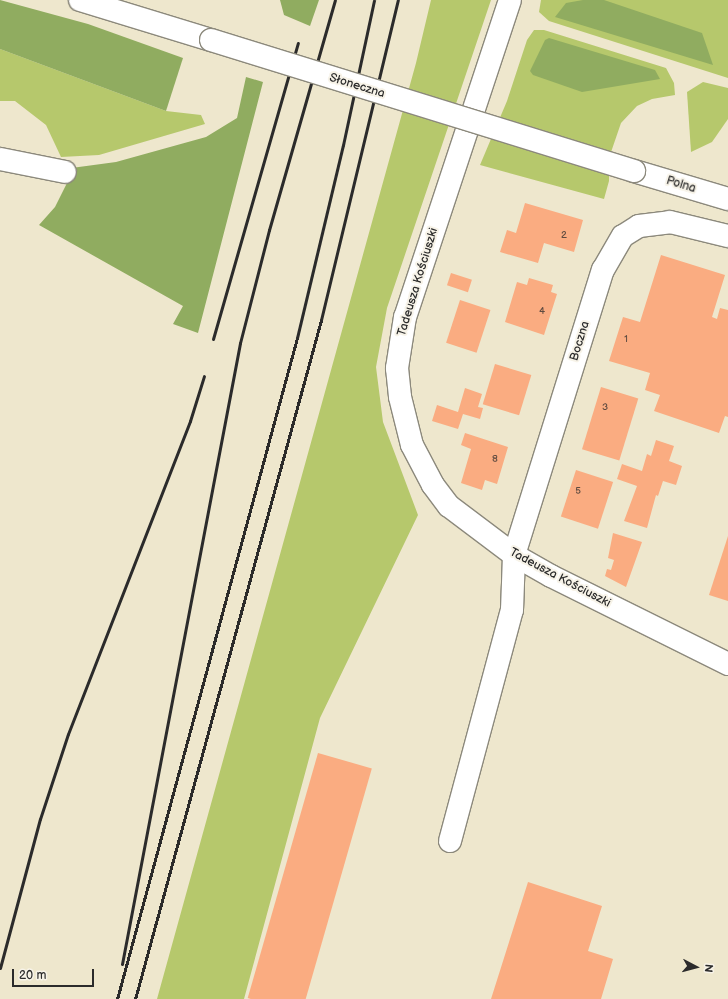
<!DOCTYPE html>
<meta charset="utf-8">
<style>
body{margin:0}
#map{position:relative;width:728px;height:999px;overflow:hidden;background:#eee7cd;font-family:"Balsamiq Sans",sans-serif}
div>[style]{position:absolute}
.green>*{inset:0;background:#b6c86c}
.forest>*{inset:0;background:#90ac60}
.building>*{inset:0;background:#faac81;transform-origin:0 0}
.roads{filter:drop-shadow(1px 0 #8c897c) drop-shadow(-1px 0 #8c897c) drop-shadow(0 1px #8c897c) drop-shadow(0 -1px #8c897c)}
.minor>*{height:22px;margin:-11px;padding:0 11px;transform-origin:11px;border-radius:11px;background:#fff}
.rail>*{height:3px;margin:-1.5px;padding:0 1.5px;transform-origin:1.5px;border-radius:1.5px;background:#2b2b2b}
.bridges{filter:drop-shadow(1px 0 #8c897c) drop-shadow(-1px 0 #8c897c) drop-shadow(0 1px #8c897c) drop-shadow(0 -1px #8c897c)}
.minor-bridge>*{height:22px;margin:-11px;padding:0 11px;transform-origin:11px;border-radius:11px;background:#fff}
span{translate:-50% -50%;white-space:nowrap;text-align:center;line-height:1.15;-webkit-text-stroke:4px #f7f3e8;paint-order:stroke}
.number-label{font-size:10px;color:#5f4b40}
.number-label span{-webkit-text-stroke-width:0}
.street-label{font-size:12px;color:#2b2b2b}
.north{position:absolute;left:676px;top:947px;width:40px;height:40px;-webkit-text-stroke:3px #f7f3e8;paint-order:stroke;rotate:96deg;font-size:11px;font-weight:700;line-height:16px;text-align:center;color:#2b2b2b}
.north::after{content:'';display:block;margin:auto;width:14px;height:18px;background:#2b2b2b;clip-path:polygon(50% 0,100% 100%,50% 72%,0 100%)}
.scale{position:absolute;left:12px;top:969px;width:82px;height:18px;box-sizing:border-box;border:2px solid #2b2b2b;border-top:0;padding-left:5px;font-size:12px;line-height:14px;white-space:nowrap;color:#2b2b2b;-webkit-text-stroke:3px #f7f3e8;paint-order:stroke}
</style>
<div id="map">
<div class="green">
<div style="clip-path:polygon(431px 0,491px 0,387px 308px,376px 367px,383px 422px,418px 515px,320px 718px,244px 999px,157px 999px,416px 63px)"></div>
<div style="clip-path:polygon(541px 0,728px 0,728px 78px,549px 21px,539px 12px)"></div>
<div style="clip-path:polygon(534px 30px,544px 30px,666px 68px,674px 83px,675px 95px,652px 99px,637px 106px,621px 123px,609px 158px,609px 181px,604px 199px,480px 165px,507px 101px,527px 40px)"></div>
<div style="clip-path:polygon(0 49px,166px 111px,201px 115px,205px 124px,99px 155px,61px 157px,46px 125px,15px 101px,0 101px)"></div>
<div style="clip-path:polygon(703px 82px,728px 88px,728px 119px,712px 142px,691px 152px,687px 92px)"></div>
</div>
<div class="forest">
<div style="clip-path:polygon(0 0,88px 24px,183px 58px,166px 111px,0 49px)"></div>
<div style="clip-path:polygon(280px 0,319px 0,310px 26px,284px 15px)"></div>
<div style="clip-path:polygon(583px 0,604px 0,702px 33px,713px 65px,555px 17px,566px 3px)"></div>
<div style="clip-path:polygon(549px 38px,655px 70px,660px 79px,582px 92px,533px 75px,530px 71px,545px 40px)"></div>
<div style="clip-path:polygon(246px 77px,263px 82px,198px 333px,173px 324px,183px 306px,39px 225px,55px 207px,68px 181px,64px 169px,116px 162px,206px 137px,237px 118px)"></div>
</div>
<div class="building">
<div style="clip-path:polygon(525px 203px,583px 220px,574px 252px,544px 243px,538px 263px,500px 252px,507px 230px,516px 233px)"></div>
<div style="clip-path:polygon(661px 255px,725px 275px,712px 317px,717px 319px,720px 308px,728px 310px,728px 417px,725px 416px,719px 433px,654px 411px,660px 395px,645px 390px,650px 373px,609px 361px,623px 317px,640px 322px)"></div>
<div style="left:451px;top:273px;width:22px;height:13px;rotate:18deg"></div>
<div style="clip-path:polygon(529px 278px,553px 285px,551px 292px,557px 294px,544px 335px,505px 322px,517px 282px,527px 285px)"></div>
<div style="left:460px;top:300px;width:32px;height:45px;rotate:18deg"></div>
<div style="left:495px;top:364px;width:38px;height:42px;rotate:17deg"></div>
<div style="left:601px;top:387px;width:39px;height:65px;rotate:17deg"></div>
<div style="clip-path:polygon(465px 388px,482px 394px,478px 407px,483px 408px,480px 419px,463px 414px,458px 429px,432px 421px,437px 405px,458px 412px)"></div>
<div style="clip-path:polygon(465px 433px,508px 447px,497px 484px,485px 480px,482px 490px,461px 483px,471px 449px,461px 445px)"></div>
<div style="clip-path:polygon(656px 440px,674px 446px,669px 461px,682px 466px,676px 485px,663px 481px,658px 496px,656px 495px,647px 528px,624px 521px,637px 486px,617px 479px,622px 464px,642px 471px,647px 454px,651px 456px)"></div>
<div style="left:576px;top:470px;width:39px;height:49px;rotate:18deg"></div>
<div style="clip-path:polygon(613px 533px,642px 542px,626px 587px,605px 576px,607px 569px,611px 570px,614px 560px,608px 558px)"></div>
<div style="clip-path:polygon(728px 536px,728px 601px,709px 595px)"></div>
<div style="left:318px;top:753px;width:56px;height:255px;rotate:16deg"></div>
<div style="clip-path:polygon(528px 882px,602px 906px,588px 951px,613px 959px,601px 999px,491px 999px)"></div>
</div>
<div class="roads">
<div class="minor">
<div style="left:80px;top:0;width:137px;rotate:17deg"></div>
<div style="left:510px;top:0;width:334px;rotate:108.3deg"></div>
<div style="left:405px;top:317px;width:52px;rotate:98.9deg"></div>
<div style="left:397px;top:368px;width:29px;rotate:84deg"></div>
<div style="left:400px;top:397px;width:49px;rotate:76deg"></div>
<div style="left:412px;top:445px;width:45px;rotate:62.3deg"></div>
<div style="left:433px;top:485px;width:26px;rotate:53deg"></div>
<div style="left:449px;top:506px;width:81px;rotate:37deg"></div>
<div style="left:514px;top:555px;width:43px;rotate:29.6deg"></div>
<div style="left:551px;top:576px;width:198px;rotate:26.4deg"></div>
<div style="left:0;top:159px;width:66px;rotate:11.3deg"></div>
<div style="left:634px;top:171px;width:98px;rotate:16.6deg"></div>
<div style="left:450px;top:841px;width:239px;rotate:-75deg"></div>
<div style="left:512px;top:610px;width:55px;rotate:-87.9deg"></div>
<div style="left:514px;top:555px;width:299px;rotate:-72.7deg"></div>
<div style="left:603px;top:270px;width:39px;rotate:-60deg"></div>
<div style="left:623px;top:236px;width:19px;rotate:-32deg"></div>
<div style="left:639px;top:226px;width:31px;rotate:-7deg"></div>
<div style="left:670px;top:222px;width:60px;rotate:13.6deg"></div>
</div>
</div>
<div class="rail">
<div style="left:213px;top:339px;width:308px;rotate:-74deg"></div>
<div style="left:122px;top:964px;width:632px;rotate:-79.24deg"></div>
<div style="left:240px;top:343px;width:117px;rotate:-75.6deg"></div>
<div style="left:269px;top:230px;width:239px;rotate:-74deg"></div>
<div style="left:0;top:968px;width:154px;rotate:-75deg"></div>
<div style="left:40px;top:819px;width:89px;rotate:-71.8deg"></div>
<div style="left:68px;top:734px;width:336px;rotate:-68.7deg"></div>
<div style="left:190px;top:421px;width:47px;rotate:-72.7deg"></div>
<div style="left:117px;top:999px;width:685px;rotate:-74.77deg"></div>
<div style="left:297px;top:338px;width:198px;rotate:-76.6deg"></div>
<div style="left:343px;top:145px;width:148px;rotate:-77.9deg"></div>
<div style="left:135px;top:999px;width:704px;rotate:-74.68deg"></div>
<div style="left:321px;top:320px;width:329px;rotate:-76.5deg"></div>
</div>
<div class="bridges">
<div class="minor-bridge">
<div style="left:211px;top:40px;width:443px;rotate:17.2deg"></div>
</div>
</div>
<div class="number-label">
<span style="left:564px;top:236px">2</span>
<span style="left:542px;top:312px">4</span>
<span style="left:626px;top:340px">1</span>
<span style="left:605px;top:408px">3</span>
<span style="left:495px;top:460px">8</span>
<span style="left:578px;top:492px">5</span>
</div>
<div class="street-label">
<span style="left:357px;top:86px;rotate:17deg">Słoneczna</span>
<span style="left:681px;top:185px;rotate:17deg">Polna</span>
<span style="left:418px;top:282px;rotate:-73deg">Tadeusza Kościuszki</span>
<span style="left:580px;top:341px;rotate:-73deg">Boczna</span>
<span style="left:560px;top:578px;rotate:28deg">Tadeusza Kościuszki</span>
</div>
<div class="north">N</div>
<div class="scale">20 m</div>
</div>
